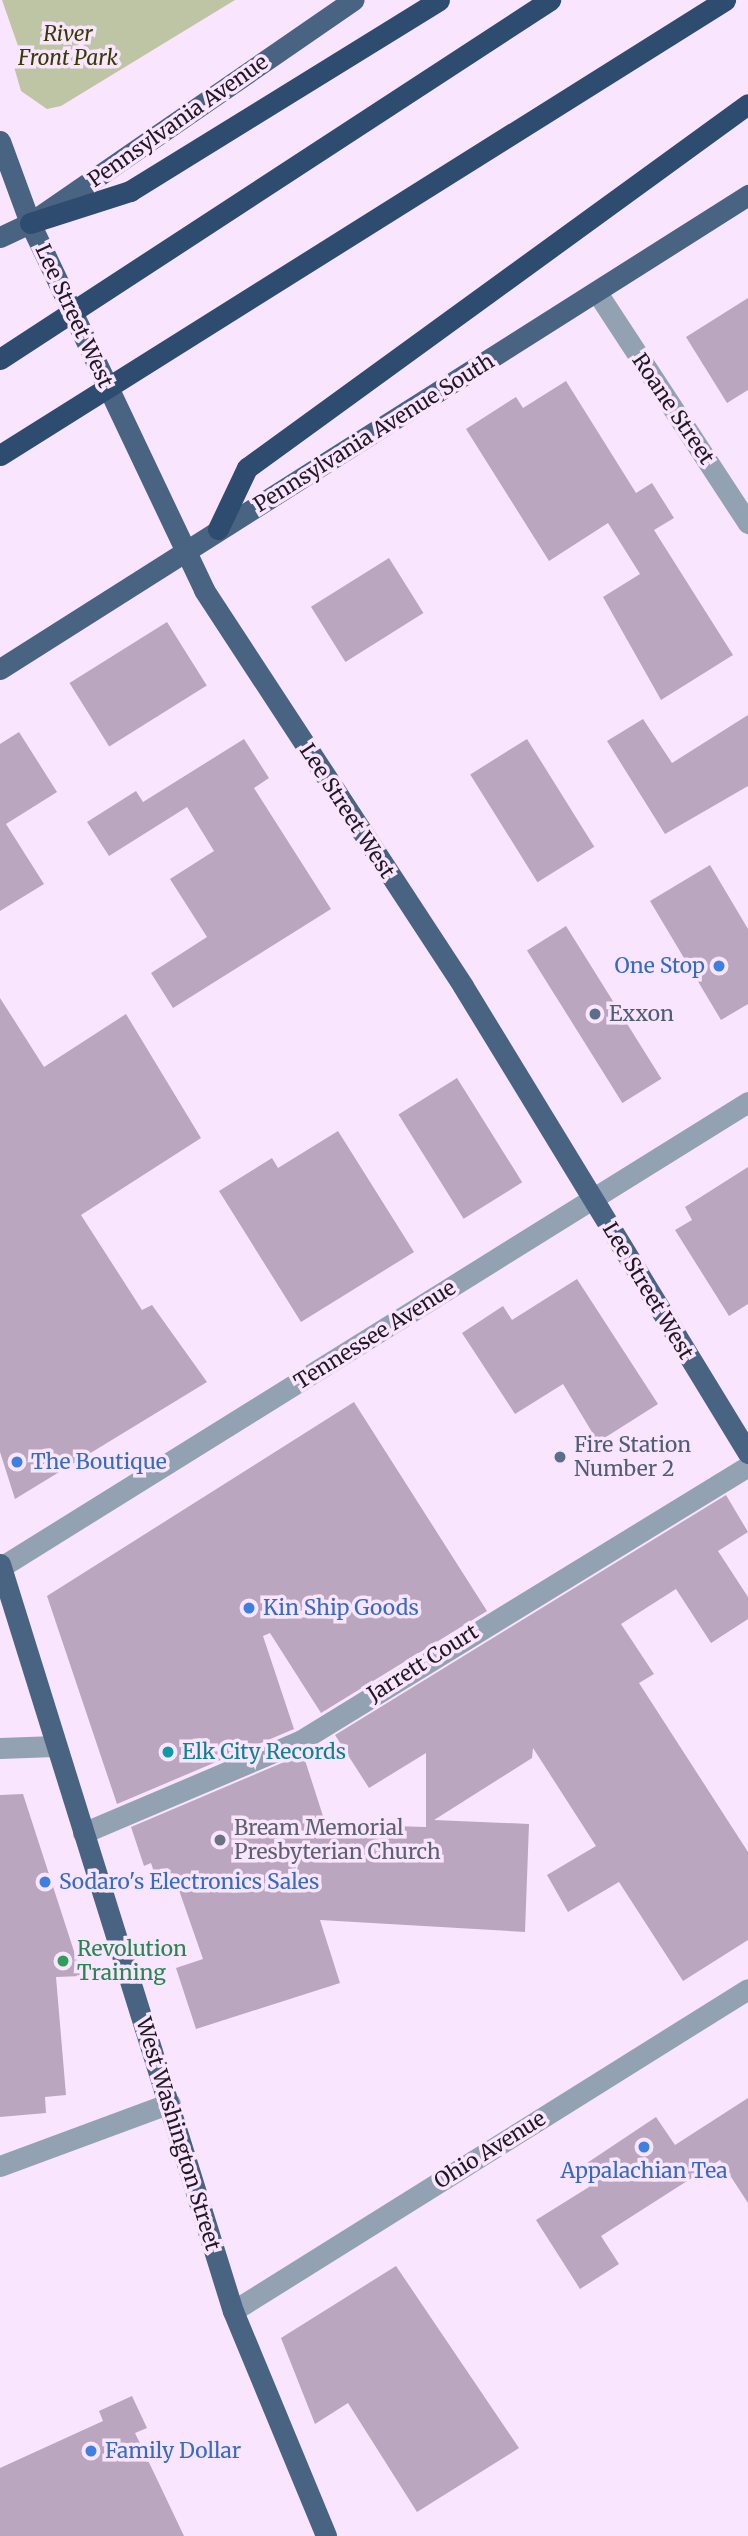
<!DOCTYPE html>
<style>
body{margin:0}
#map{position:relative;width:748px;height:2536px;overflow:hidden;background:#fae5ff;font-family:Merriweather,serif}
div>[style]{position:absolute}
.green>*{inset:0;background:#bec5a4}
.building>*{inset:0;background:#baa6bf;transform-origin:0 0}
.minor>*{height:21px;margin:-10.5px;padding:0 10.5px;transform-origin:10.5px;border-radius:10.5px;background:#93a2b3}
.major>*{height:21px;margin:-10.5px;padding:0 10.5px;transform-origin:10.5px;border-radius:10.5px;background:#496382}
.highway>*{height:21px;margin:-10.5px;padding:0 10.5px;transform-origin:10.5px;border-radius:10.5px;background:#2e4c6f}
.dots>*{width:19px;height:19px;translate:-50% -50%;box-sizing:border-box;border:4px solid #fae5ff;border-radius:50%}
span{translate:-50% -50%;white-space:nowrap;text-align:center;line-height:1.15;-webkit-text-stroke:7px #fae5ff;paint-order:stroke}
.park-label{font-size:21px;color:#343c00;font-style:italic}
.street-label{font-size:21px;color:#201922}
.shop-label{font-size:21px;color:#366cbe}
.right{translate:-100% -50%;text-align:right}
.left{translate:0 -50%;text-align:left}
.service-label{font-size:21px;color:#4e5e75}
.culture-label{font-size:21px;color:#0d838f}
.worship-label{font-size:21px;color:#5b616d}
.leisure-label{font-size:21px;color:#27864d}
</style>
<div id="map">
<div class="green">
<div style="clip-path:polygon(2px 0,235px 0,61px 106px,47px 109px,21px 91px,14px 67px,24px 63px)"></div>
</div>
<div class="building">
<div style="clip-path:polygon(748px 298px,748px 390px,727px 403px,686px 337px)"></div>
<div style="clip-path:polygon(566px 381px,636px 493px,652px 483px,674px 518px,654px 530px,733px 655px,661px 700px,603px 597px,640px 574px,608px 523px,549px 561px,466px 429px,516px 397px,523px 408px)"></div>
<div style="left:389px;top:558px;width:65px;height:92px;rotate:58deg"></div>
<div style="left:167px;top:622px;width:75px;height:115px;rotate:58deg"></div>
<div style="clip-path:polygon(748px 715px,748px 786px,665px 834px,607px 741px,643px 719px,672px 763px)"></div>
<div style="clip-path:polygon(19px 732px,57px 792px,6px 824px,44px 884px,0 911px,0 744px)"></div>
<div style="clip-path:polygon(244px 739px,269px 778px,254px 788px,331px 909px,173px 1008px,151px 973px,207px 937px,170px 879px,214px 851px,187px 807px,109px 856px,87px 822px,136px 791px,143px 802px)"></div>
<div style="left:527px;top:739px;width:127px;height:67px;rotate:58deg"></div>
<div style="clip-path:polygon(710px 865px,748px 929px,748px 1004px,721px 1020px,650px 901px)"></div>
<div style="left:566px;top:926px;width:180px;height:46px;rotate:58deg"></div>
<div style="clip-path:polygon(0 998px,44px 1067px,126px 1014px,201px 1138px,81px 1215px,142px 1310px,152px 1305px,207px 1382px,15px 1499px,0 1452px)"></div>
<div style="left:457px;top:1078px;width:123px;height:69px;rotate:58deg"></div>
<div style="clip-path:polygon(338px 1131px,414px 1252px,301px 1322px,219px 1191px,272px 1158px,278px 1168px)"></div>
<div style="clip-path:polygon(748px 1167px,748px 1304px,729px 1316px,675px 1230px,692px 1220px,685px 1207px)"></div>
<div style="clip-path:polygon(577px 1279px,658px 1404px,598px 1442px,563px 1384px,515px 1414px,462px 1333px,503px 1306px,512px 1320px)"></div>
<div style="clip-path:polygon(354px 1402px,487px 1611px,321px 1713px,270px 1633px,263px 1636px,294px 1729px,117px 1804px,47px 1596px)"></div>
<div style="clip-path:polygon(726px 1495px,748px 1532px,718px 1551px,748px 1597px,748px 1619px,711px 1643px,676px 1589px,621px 1624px,654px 1674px,639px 1683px,748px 1852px,748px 1940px,683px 1981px,619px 1882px,568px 1912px,547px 1875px,596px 1846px,533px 1748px,532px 1758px,434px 1820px,529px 1824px,525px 1932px,320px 1920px,340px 1983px,196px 2029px,176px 1968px,203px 1959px,173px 1873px,156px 1878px,151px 1863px,144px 1866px,131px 1827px,303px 1754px,323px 1816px,310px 1824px,326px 1824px,329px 1833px,399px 1836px,393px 1826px,426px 1827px,426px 1753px,369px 1788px,335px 1735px)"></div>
<div style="clip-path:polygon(23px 1794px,82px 1976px,56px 1977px,66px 2095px,45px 2097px,46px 2113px,0 2117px,0 1795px)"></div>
<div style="clip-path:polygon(748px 2098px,748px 2203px,720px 2160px,601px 2236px,619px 2264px,580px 2289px,536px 2220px,589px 2187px,578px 2169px,656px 2117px,675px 2145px)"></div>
<div style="clip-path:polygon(396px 2266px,519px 2448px,417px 2512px,348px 2403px,315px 2424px,281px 2338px)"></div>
<div style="clip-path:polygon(132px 2396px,147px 2428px,135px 2433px,184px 2536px,0 2536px,0 2468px,103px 2421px,99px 2411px)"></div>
</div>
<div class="minor">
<div style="left:598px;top:294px;width:274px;rotate:56.8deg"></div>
<div style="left:1px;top:1567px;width:880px;rotate:-31.9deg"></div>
<div style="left:0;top:1748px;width:55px;rotate:-2.1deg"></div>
<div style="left:83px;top:1833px;width:236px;rotate:-23deg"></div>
<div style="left:300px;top:1741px;width:526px;rotate:-31.54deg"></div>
<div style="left:0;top:2166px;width:181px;rotate:-20.3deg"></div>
<div style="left:233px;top:2311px;width:607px;rotate:-32.02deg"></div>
</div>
<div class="major">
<div style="left:0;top:141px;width:87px;rotate:69.9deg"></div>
<div style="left:30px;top:223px;width:406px;rotate:64.6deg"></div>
<div style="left:204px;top:590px;width:473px;rotate:56.8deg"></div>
<div style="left:463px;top:986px;width:547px;rotate:58.61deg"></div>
<div style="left:0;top:237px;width:33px;rotate:-25deg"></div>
<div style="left:30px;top:223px;width:393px;rotate:-34.6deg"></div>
<div style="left:0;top:669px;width:886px;rotate:-32.36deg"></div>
<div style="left:0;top:1564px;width:782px;rotate:72.68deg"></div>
<div style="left:233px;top:2311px;width:243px;rotate:67.5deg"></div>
</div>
<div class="highway">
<div style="left:30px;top:223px;width:105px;rotate:-17.7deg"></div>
<div style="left:130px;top:191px;width:363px;rotate:-31.7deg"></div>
<div style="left:0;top:359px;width:657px;rotate:-33.13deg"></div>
<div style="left:0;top:455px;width:856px;rotate:-32.11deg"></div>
<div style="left:218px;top:529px;width:68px;rotate:-64.6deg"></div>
<div style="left:247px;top:468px;width:619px;rotate:-36deg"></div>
</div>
<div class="dots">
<div style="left:719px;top:966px;background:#3f7fe0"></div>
<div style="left:595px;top:1014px;background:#5c6f8a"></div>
<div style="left:560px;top:1457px;background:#5c6f8a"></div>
<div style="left:17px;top:1462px;background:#3f7fe0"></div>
<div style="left:249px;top:1608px;background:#3f7fe0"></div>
<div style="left:168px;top:1752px;background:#0f9aa8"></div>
<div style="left:220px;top:1840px;background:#6b7280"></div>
<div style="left:45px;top:1882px;background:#3f7fe0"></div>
<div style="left:63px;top:1961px;background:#2e9e5b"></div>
<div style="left:644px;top:2147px;background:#3f7fe0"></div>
<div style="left:91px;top:2451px;background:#3f7fe0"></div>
</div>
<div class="park-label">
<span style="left:68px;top:46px">River<br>Front Park</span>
</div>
<div class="street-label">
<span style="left:178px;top:121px;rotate:-35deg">Pennsylvania Avenue</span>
<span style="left:74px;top:316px;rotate:65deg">Lee Street West</span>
<span style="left:673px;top:409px;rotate:56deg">Roane Street</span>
<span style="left:374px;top:433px;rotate:-32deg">Pennsylvania Avenue South</span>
<span style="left:347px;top:811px;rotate:57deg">Lee Street West</span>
<span style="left:648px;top:1291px;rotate:59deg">Lee Street West</span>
<span style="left:375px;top:1335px;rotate:-32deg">Tennessee Avenue</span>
<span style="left:423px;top:1663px;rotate:-32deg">Jarrett Court</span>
<span style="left:178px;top:2134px;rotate:73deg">West Washington Street</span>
<span style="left:490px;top:2150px;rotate:-32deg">Ohio Avenue</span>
</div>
<div class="shop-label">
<span class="right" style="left:705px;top:966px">One Stop</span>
<span class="left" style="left:31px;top:1462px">The Boutique</span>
<span class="left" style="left:263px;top:1608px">Kin Ship Goods</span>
<span class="left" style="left:59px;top:1882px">Sodaro's Electronics Sales</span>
<span style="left:644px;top:2171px">Appalachian Tea</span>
<span class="left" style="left:105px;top:2451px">Family Dollar</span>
</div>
<div class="service-label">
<span class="left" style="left:609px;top:1014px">Exxon</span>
<span class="left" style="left:574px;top:1457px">Fire Station<br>Number 2</span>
</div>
<div class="culture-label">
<span class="left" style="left:182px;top:1752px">Elk City Records</span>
</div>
<div class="worship-label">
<span class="left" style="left:234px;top:1840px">Bream Memorial<br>Presbyterian Church</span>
</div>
<div class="leisure-label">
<span class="left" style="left:77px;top:1961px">Revolution<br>Training</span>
</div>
</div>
